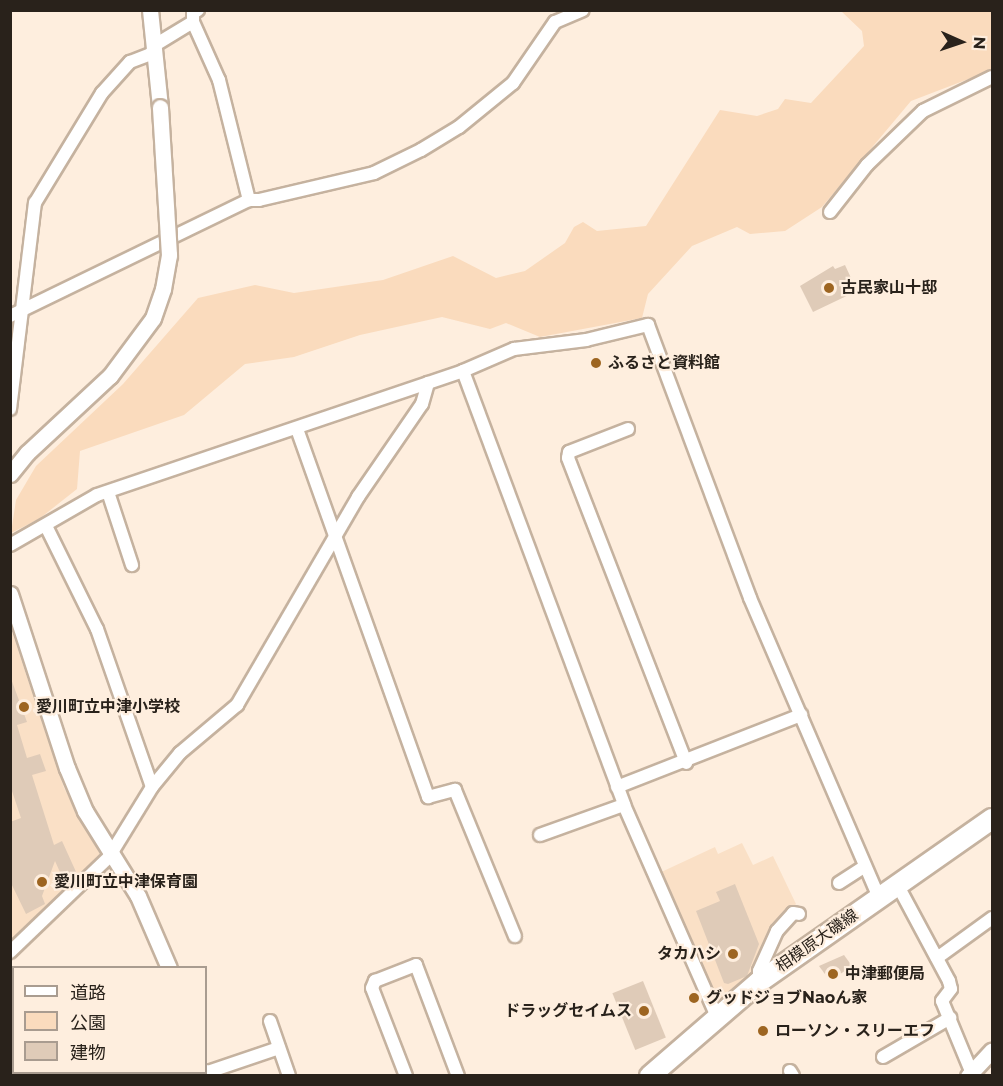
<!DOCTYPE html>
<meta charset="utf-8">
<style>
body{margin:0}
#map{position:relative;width:1003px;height:1086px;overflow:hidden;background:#feeede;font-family:Montserrat,"Noto Sans JP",sans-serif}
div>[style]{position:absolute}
.built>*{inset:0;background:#fae0c6}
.green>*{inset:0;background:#fadbbd}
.building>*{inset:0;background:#dfcbb8;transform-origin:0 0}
.roads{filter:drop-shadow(2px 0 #c5b29f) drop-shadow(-2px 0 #c5b29f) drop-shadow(0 2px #c5b29f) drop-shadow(0 -2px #c5b29f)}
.minor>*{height:12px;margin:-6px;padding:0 6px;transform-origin:6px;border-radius:6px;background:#fff}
.tertiary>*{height:15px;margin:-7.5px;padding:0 7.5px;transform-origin:7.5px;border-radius:7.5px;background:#fff}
.primary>*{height:20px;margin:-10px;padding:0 10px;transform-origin:10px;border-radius:10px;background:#fff}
.bridges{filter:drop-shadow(2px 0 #c5b29f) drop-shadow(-2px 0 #c5b29f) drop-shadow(0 2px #c5b29f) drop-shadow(0 -2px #c5b29f)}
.tertiary-bridge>*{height:15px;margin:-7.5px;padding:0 7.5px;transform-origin:7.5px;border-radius:7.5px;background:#fff}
.dots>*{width:16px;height:16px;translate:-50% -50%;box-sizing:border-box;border:3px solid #feeede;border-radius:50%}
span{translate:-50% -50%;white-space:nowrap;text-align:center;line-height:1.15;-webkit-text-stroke:4.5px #feeede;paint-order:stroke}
.poi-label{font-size:16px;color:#29221b;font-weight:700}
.left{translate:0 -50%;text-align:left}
.right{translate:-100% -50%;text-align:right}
.street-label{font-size:16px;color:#29221b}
.frame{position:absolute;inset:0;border:12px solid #29221b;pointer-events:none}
.legend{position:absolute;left:12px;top:966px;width:195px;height:108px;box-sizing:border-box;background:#feeede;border:2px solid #a99c90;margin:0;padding:8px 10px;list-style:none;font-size:18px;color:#29221b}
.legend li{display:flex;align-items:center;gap:12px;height:30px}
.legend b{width:30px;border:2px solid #a99c90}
.north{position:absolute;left:931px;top:12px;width:60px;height:60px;-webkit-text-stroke:4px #feeede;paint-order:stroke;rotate:93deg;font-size:16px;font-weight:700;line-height:24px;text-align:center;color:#29221b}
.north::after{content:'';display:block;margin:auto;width:21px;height:27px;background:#29221b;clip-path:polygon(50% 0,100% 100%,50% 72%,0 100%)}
</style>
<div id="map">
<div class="built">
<div style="clip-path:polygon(10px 626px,64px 788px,100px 854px,11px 942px)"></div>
<div style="clip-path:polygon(742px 843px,753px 865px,773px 856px,796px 904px,773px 929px,749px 983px,721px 1007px,715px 1005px,657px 874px,715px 847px,718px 854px)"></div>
</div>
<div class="green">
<div style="clip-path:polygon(841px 11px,992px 11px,992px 70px,911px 101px,822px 207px,785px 231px,750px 234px,737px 227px,692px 246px,648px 294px,642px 318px,540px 337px,506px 323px,490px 329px,442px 317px,360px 335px,294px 357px,245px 364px,184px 415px,80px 451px,77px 489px,39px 519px,11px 533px,16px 500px,36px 466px,123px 384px,198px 298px,255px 285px,294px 293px,383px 280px,453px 256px,496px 278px,525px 271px,565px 243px,574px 227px,583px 222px,597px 231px,646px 226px,720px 110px,757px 116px,778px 109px,785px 99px,811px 103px,864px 46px,862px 31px)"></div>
</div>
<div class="building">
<div style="clip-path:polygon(845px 265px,857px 291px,813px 312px,800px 286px,833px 266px,835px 269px)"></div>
<div style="clip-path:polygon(10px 676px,27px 722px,17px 725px,27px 758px,40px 754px,46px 771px,32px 775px,54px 845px,62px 841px,77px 874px,64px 881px,55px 861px,42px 896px,45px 904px,26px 914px,10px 881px,10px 822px,21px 818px,10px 785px)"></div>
<div style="clip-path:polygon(735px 884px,759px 944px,747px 976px,728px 984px,724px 983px,696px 911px,720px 901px,716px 892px)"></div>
<div style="clip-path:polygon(844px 955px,852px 966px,830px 981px,819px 966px)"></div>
<div style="left:643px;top:981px;width:61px;height:33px;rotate:68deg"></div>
</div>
<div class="roads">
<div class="minor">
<div style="left:193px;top:22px;width:9px;rotate:-90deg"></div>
<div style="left:193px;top:13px;width:6px;rotate:-31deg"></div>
<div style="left:830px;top:212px;width:60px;rotate:-51.8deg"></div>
<div style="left:867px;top:165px;width:78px;rotate:-44deg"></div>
<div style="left:923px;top:111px;width:77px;rotate:-26.2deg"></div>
<div style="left:10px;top:316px;width:266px;rotate:-25.9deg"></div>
<div style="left:463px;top:371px;width:56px;rotate:-23.3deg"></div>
<div style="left:514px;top:349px;width:73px;rotate:-7.1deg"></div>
<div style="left:586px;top:340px;width:64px;rotate:-13.6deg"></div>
<div style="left:648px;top:325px;width:291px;rotate:69.5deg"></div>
<div style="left:750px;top:598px;width:327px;rotate:66.7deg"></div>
<div style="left:10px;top:409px;width:208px;rotate:-83.1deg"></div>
<div style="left:35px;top:203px;width:129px;rotate:-58.7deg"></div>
<div style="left:102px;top:93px;width:42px;rotate:-47.9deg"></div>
<div style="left:130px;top:62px;width:22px;rotate:-21deg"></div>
<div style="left:151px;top:54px;width:10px;rotate:-66deg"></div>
<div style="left:155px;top:45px;width:44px;rotate:-31.2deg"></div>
<div style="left:193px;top:22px;width:64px;rotate:65.9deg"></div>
<div style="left:219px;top:80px;width:124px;rotate:76deg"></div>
<div style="left:249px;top:200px;width:10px"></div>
<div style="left:259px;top:200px;width:118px;rotate:-13.2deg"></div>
<div style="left:374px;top:173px;width:52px;rotate:-26.1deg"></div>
<div style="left:421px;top:150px;width:44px;rotate:-31.2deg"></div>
<div style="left:459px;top:127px;width:70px;rotate:-39.2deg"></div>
<div style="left:513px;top:83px;width:74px;rotate:-55.5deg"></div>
<div style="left:555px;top:22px;width:30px;rotate:-23deg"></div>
<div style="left:297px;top:429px;width:391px;rotate:70.4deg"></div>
<div style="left:428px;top:797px;width:28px;rotate:-15deg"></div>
<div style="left:455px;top:790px;width:158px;rotate:67.7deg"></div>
<div style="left:628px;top:429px;width:63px;rotate:158.7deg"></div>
<div style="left:569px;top:452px;width:6px;rotate:99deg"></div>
<div style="left:568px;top:458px;width:327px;rotate:68.8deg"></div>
<div style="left:108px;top:492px;width:77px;rotate:71.8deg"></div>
<div style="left:46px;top:526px;width:115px;rotate:63.7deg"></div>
<div style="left:97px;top:629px;width:167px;rotate:70.8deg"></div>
<div style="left:10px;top:545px;width:100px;rotate:-29.9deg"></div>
<div style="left:97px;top:495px;width:386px;rotate:-18.7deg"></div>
<div style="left:463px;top:371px;width:463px;rotate:69.6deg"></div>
<div style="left:624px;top:805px;width:232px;rotate:66.3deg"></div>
<div style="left:617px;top:787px;width:198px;rotate:-21.4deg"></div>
<div style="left:540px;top:835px;width:89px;rotate:-19.7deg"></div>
<div style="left:839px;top:883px;width:30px;rotate:-33deg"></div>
<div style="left:897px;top:884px;width:110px;rotate:61.8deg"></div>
<div style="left:949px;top:981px;width:8px;rotate:76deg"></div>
<div style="left:951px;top:989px;width:15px;rotate:127deg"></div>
<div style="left:942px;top:1001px;width:81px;rotate:67.5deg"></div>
<div style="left:10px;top:952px;width:137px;rotate:-43.8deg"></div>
<div style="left:109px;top:857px;width:82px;rotate:-58.4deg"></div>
<div style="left:152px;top:787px;width:44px;rotate:-50.5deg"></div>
<div style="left:180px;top:753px;width:75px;rotate:-40.1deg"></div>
<div style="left:237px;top:705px;width:241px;rotate:-59.8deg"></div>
<div style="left:358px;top:497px;width:113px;rotate:-55.5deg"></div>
<div style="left:422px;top:404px;width:22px;rotate:-74deg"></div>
<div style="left:937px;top:958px;width:68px;rotate:-36deg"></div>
<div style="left:759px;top:982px;width:11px;rotate:-90deg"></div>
<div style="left:759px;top:971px;width:44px;rotate:-65.8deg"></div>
<div style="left:777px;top:931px;width:24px;rotate:-48deg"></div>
<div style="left:793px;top:913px;width:6px;rotate:9deg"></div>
<div style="left:270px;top:1021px;width:58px;rotate:70.9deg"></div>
<div style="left:883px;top:1057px;width:78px;rotate:-30.2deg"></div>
<div style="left:790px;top:1071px;width:6px;rotate:59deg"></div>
<div style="left:205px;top:1073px;width:78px;rotate:-18.7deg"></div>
<div style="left:406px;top:1076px;width:94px;rotate:-111.1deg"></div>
<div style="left:372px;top:988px;width:8px;rotate:-67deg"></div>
<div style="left:375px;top:981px;width:44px;rotate:-21.3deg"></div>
<div style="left:416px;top:965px;width:119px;rotate:69.3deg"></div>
</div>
<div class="tertiary">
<div style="left:150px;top:10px;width:98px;rotate:84.1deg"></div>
<div style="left:10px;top:594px;width:183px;rotate:71.9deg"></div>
<div style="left:67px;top:768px;width:47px;rotate:67.3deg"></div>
<div style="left:85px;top:811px;width:100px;rotate:58.1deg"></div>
<div style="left:138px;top:896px;width:78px;rotate:66.7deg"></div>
<div style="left:205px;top:1072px;width:4px;rotate:76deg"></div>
<div style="left:968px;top:1076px;width:35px;rotate:-47deg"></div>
</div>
<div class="primary">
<div style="left:650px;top:1076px;width:144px;rotate:-40.8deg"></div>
<div style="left:759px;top:982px;width:284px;rotate:-35deg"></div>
</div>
</div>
<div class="bridges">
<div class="tertiary-bridge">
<div style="left:10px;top:474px;width:27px;rotate:-51deg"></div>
<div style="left:27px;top:453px;width:113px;rotate:-42.9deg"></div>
<div style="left:110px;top:376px;width:72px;rotate:-53.4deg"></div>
<div style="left:153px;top:318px;width:31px;rotate:-71deg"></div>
<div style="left:163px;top:289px;width:35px;rotate:-80deg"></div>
<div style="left:169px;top:255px;width:148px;rotate:-93.5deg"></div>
</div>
</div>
<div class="dots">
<div style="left:829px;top:288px;background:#9d6521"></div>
<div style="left:596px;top:363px;background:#9d6521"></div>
<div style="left:24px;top:707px;background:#9d6521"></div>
<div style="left:42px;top:882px;background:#9d6521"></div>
<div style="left:733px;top:954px;background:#9d6521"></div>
<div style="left:833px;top:974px;background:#9d6521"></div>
<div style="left:694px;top:998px;background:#9d6521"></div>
<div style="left:644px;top:1011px;background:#9d6521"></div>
<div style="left:763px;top:1031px;background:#9d6521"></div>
</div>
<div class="poi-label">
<span class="left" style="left:841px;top:288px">古民家山十邸</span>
<span class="left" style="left:608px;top:363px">ふるさと資料館</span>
<span class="left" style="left:36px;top:707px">愛川町立中津小学校</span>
<span class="left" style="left:54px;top:882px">愛川町立中津保育園</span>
<span class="right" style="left:721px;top:954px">タカハシ</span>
<span class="left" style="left:845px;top:974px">中津郵便局</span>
<span class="left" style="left:706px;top:998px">グッドジョブNaoん家</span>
<span class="right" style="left:632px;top:1011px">ドラッグセイムス</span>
<span class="left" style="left:775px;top:1031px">ローソン・スリーエフ</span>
</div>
<div class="street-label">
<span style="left:817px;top:941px;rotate:-35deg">相模原大磯線</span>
</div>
<div class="frame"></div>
<ul class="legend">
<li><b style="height:8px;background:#fff"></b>道路</li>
<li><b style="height:16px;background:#fadbbd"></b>公園</li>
<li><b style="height:16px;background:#dfcbb8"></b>建物</li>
</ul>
<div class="north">N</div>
</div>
